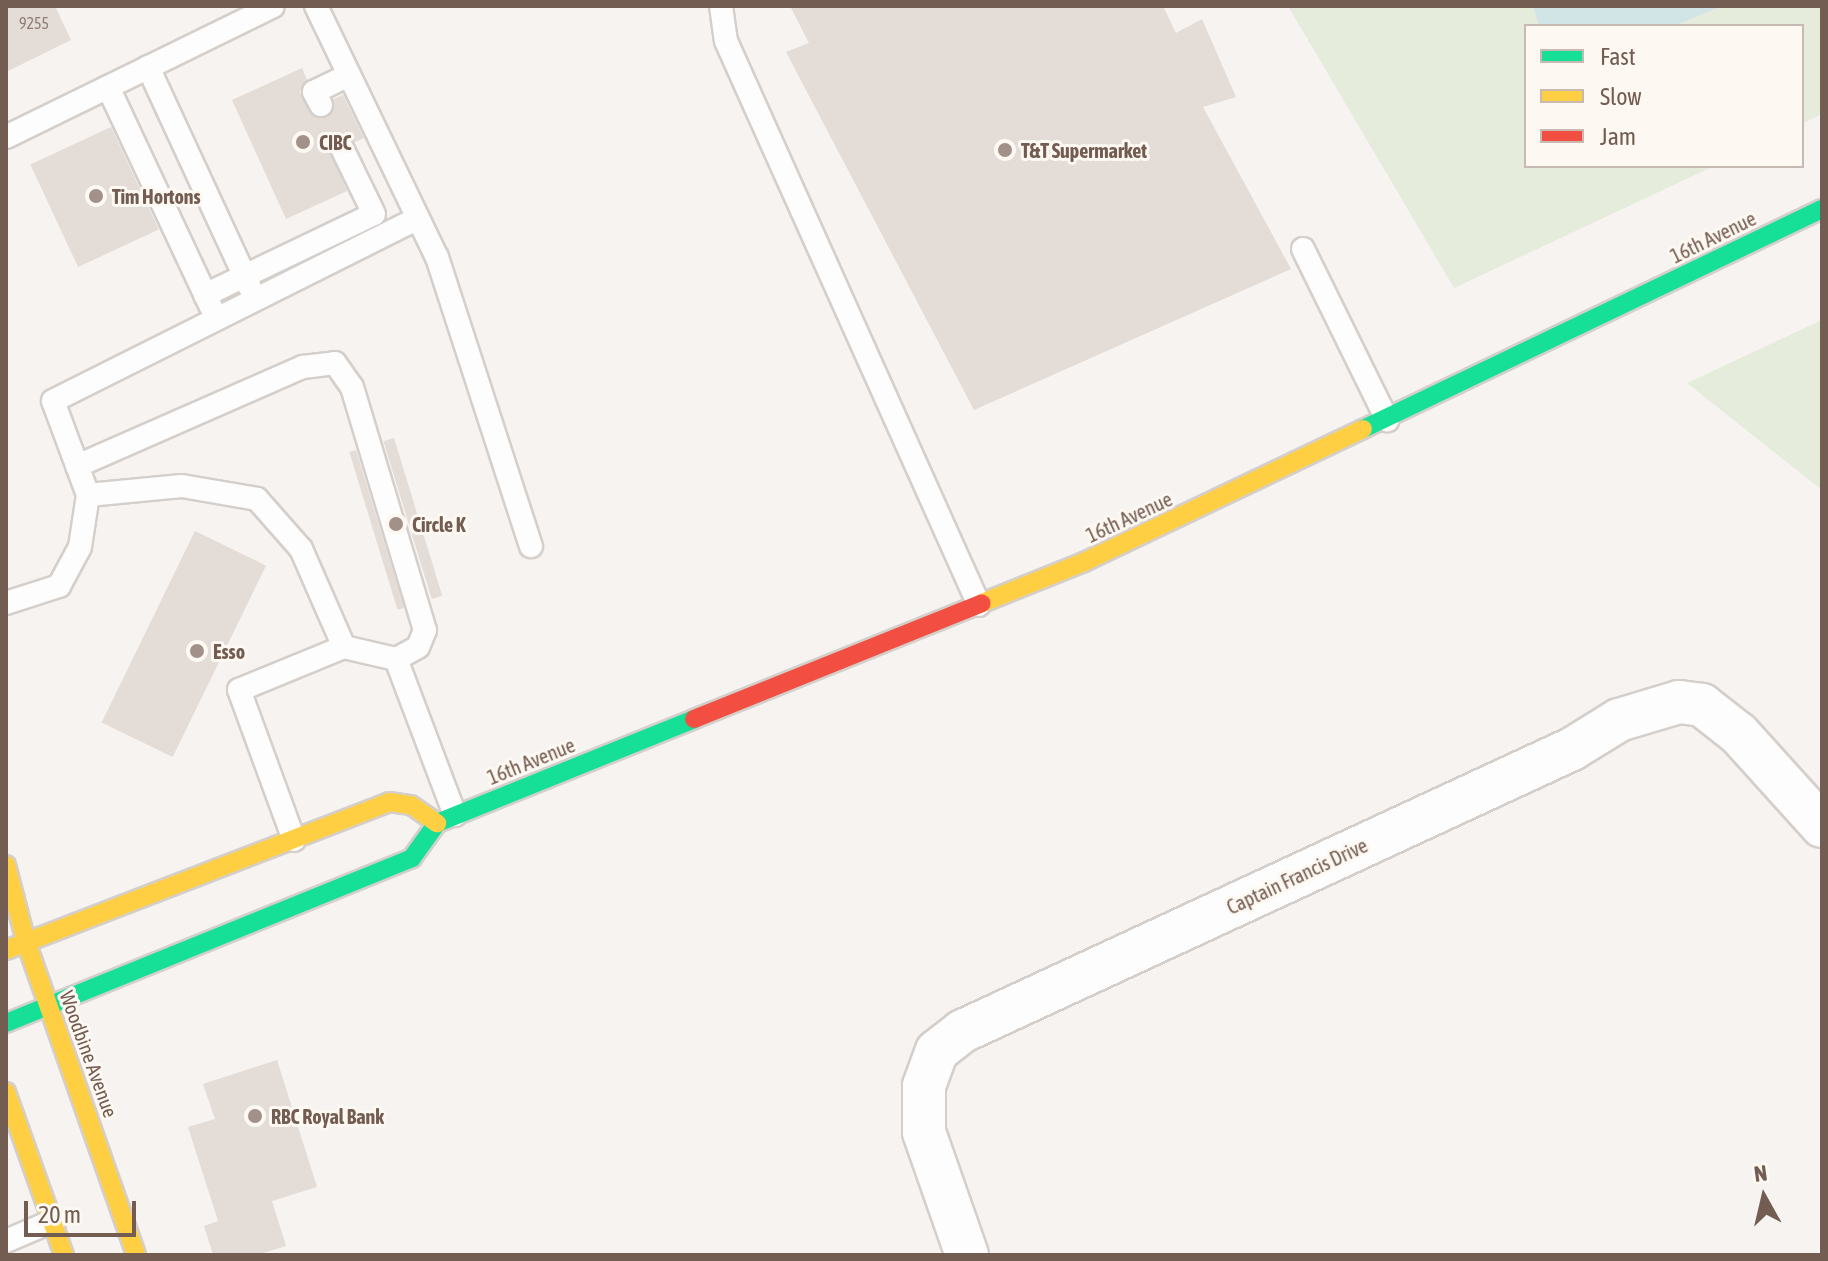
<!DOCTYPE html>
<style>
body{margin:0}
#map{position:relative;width:1828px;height:1261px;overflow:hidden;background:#f6f3f0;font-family:"Asap Condensed",sans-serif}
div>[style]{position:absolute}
.green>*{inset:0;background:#e6ecdc}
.water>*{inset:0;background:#d2e5e6}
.building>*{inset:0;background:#e3dcd7;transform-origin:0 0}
.roads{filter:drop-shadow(2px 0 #d4cfcb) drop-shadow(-2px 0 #d4cfcb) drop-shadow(0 2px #d4cfcb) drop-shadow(0 -2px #d4cfcb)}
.lane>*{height:22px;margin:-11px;padding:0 11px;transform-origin:11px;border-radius:11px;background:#fefdfd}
.street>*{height:42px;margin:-21px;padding:0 21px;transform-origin:21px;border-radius:21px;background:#fefdfd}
.fast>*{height:18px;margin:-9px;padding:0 9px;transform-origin:9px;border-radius:9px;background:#16e098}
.slow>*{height:18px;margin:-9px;padding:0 9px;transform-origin:9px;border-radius:9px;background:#ffcf43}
.jam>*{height:18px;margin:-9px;padding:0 9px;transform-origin:9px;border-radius:9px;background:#f24e42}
.dots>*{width:22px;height:22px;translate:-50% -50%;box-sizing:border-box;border:4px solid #fdf8f2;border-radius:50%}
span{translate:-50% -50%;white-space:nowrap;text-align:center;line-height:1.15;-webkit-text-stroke:6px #fdf8f2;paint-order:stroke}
.number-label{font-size:16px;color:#917e75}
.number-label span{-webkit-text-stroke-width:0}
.poi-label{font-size:20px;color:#735c51;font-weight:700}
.left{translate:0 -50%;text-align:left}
.street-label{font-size:20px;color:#735c51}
.frame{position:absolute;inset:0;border:8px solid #735c51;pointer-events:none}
.legend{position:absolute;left:1524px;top:24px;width:280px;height:144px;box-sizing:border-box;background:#fdf8f2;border:2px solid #c6bab2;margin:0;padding:10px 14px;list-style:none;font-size:24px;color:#735c51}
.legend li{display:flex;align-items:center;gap:16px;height:40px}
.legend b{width:40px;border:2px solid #c6bab2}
.north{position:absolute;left:1724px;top:1157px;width:80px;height:80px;-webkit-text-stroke:6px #fdf8f2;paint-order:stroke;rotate:352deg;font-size:22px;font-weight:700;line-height:32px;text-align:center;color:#735c51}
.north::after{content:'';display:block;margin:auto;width:28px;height:36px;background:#735c51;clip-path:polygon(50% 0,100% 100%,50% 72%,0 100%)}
.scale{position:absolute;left:24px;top:1201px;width:112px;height:36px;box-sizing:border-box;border:4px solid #735c51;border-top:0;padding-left:10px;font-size:24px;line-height:28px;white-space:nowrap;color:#735c51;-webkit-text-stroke:6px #fdf8f2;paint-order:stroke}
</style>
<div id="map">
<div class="green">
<div style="clip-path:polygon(1288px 6px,1822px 6px,1822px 114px,1802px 124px,1802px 26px,1526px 26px,1526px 166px,1714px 166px,1454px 288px)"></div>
<div style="clip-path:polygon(1822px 320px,1822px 490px,1687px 383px)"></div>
</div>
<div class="water">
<div style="clip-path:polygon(1533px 6px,1722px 6px,1674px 26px,1539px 26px)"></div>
</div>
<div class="building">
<div style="clip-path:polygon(6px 6px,55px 6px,71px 40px,6px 72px)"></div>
<div style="clip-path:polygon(790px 6px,1163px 6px,1176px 33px,1202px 19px,1236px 97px,1203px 107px,1291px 269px,974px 410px,786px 52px,809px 43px)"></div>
<div style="clip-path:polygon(302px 68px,307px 80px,300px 92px,309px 112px,327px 118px,334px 99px,343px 95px,364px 138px,355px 142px,337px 135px,328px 146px,347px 191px,286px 219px,232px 100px)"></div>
<div style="left:111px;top:127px;width:113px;height:89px;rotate:65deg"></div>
<div style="left:394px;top:438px;width:165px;height:11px;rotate:73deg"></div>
<div style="left:356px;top:450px;width:165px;height:7px;rotate:73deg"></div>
<div style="left:195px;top:531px;width:79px;height:213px;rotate:26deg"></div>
<div style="clip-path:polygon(277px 1060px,317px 1187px,272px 1201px,286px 1246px,257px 1255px,213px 1255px,204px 1226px,218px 1221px,188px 1127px,215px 1119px,203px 1084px)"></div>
</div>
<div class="roads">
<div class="lane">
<div style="left:316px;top:6px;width:279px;rotate:64.3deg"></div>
<div style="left:437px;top:257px;width:304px;rotate:72deg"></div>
<div style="left:721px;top:6px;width:35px;rotate:82deg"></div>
<div style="left:726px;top:41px;width:618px;rotate:65.84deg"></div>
<div style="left:148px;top:67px;width:243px;rotate:65.2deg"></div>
<div style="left:108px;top:87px;width:243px;rotate:64.9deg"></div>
<div style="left:321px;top:105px;width:15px;rotate:-118deg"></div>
<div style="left:314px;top:92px;width:39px;rotate:-26deg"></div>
<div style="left:6px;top:137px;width:297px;rotate:-26.1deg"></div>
<div style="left:1303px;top:249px;width:191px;rotate:63.8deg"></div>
<div style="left:205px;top:295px;width:187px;rotate:-25.6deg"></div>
<div style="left:374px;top:214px;width:73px;rotate:-115.9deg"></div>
<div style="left:77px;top:466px;width:247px;rotate:-23.7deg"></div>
<div style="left:303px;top:367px;width:32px;rotate:-7deg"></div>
<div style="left:335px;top:363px;width:29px;rotate:55deg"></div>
<div style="left:352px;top:387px;width:254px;rotate:73.3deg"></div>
<div style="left:425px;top:630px;width:18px;rotate:112deg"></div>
<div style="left:418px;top:647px;width:25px;rotate:151deg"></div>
<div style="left:88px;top:495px;width:100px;rotate:-110.4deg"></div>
<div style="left:53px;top:401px;width:408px;rotate:-26.6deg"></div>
<div style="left:6px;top:603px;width:56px;rotate:-17.8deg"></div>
<div style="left:59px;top:586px;width:44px;rotate:-61.7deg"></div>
<div style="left:80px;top:547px;width:53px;rotate:-81.3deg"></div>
<div style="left:88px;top:495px;width:94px;rotate:-5.5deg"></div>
<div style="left:182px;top:486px;width:76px;rotate:9.8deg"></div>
<div style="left:257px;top:499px;width:67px;rotate:48.7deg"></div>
<div style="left:301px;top:549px;width:107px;rotate:66.3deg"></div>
<div style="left:294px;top:840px;width:160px;rotate:-110.1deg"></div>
<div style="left:239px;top:690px;width:113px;rotate:-22.3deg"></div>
<div style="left:344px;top:647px;width:53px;rotate:13deg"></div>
<div style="left:396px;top:659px;width:167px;rotate:69.3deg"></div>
<div style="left:6px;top:1241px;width:53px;rotate:-23.2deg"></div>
</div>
<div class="street">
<div style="left:967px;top:1255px;width:130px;rotate:-109.3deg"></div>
<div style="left:924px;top:1132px;width:46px;rotate:-90deg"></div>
<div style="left:924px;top:1086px;width:37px;rotate:-70deg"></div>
<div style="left:937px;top:1051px;width:33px;rotate:-38deg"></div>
<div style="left:963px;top:1031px;width:671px;rotate:-24.85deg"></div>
<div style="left:1572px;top:749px;width:55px;rotate:-31.7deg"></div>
<div style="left:1619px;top:720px;width:63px;rotate:-16.7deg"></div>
<div style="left:1679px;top:702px;width:23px;rotate:7deg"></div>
<div style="left:1702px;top:705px;width:47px;rotate:38.1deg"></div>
<div style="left:1739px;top:734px;width:124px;rotate:47.9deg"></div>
</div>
<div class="fast">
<div style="left:1363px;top:429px;width:509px;rotate:-25.61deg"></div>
<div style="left:6px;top:1023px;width:438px;rotate:-22.1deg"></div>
<div style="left:412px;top:858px;width:43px;rotate:-54.5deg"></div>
<div style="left:437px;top:823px;width:277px;rotate:-22deg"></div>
</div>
<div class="slow">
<div style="left:982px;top:603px;width:110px;rotate:-21.9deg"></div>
<div style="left:1084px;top:562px;width:309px;rotate:-25.5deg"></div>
<div style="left:6px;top:865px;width:80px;rotate:75.4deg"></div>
<div style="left:26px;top:942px;width:332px;rotate:70.6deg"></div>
<div style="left:6px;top:950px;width:411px;rotate:-21.1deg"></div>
<div style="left:389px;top:802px;width:22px;rotate:8deg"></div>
<div style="left:411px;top:805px;width:32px;rotate:35deg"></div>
<div style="left:6px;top:1092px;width:173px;rotate:70.4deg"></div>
</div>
<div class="jam">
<div style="left:694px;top:719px;width:310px;rotate:-21.9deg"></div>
</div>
</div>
<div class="dots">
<div style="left:303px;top:142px;background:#a19189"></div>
<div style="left:1005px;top:150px;background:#a19189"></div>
<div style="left:96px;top:196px;background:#a19189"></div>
<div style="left:396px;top:524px;background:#a19189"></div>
<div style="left:197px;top:651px;background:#a19189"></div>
<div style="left:255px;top:1116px;background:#a19189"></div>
</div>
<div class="number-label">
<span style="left:34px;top:23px">9255</span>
</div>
<div class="poi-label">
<span class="left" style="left:319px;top:142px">CIBC</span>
<span class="left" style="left:1021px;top:150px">T&amp;T Supermarket</span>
<span class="left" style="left:112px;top:196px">Tim Hortons</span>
<span class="left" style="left:412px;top:524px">Circle K</span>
<span class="left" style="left:213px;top:651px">Esso</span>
<span class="left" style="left:271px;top:1116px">RBC Royal Bank</span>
</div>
<div class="street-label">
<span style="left:1713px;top:237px;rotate:-26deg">16th Avenue</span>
<span style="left:1129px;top:517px;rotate:-25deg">16th Avenue</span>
<span style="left:531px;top:761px;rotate:-22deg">16th Avenue</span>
<span style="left:1297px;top:876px;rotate:-25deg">Captain Francis Drive</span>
<span style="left:89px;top:1054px;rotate:70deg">Woodbine Avenue</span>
</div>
<div class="frame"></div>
<ul class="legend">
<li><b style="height:10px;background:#16e098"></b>Fast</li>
<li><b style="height:10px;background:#ffcf43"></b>Slow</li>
<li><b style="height:10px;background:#f24e42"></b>Jam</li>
</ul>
<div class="north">N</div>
<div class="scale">20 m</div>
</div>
